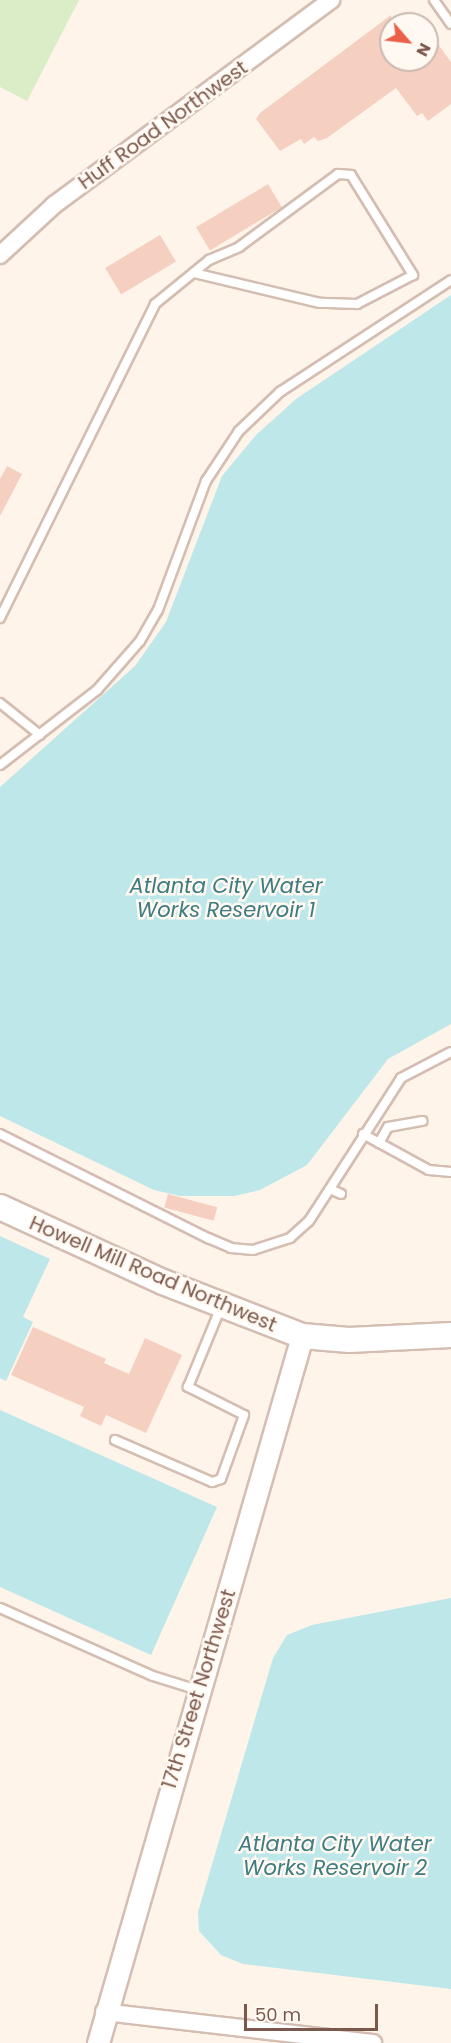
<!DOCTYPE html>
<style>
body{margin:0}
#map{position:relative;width:451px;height:2043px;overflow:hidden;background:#fef4ea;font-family:Poppins,sans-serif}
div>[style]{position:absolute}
.green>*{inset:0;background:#daedc7}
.water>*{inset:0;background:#bde7e9}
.building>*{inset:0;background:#f5d0c0;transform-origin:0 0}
.roads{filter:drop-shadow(2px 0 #d4bdb1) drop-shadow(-2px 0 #d4bdb1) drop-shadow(0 2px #d4bdb1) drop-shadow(0 -2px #d4bdb1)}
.service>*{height:8px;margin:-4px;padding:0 4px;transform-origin:4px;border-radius:4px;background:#fff}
.minor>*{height:16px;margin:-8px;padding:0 8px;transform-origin:8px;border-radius:8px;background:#fff}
.tertiary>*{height:21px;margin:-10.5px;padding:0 10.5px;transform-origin:10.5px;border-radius:10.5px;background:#fff}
.secondary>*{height:24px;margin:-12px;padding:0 12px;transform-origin:12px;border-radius:12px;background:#fff}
span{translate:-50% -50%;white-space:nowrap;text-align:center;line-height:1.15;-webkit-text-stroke:5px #fff9f2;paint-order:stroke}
.street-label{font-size:20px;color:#7b584b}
.water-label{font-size:21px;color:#3d7c80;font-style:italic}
.north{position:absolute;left:379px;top:12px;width:60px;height:60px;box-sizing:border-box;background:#fff9f2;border:2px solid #cab9af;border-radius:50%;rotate:118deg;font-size:16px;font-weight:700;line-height:24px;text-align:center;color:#7b584b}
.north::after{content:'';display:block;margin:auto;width:21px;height:27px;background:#ec604b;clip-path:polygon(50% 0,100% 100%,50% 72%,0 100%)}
.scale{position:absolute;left:244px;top:2004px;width:134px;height:27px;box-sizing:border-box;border:3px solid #7b584b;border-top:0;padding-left:8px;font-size:18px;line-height:21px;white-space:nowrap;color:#7b584b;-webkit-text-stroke:4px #fff9f2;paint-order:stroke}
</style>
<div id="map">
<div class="green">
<div style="clip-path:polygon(0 0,79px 0,27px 101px,0 87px)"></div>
</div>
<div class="water">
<div style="clip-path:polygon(451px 295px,451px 1024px,388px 1059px,307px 1165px,260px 1190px,234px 1196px,180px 1196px,154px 1190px,0 1116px,0 787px,135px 666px,166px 622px,222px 476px,256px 435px,296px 399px)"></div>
<div style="clip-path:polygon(0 1236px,50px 1259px,23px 1317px,33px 1322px,6px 1381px,0 1378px)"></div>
<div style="clip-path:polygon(0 1410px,217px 1507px,151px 1655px,0 1587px)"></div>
<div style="clip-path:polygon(451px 1598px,451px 1989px,243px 1964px,221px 1955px,199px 1931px,198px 1912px,273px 1658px,287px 1635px,312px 1625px)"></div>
</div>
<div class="building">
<div style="clip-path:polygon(391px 15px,391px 60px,427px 60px,427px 29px,451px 62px,451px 104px,428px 121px,422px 113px,417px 116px,396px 88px,327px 138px,318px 141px,314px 137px,304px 144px,301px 139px,280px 151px,256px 119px,260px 113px)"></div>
<div style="left:268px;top:184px;width:27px;height:84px;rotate:59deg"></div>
<div style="left:160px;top:235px;width:31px;height:64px;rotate:59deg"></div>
<div style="clip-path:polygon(7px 466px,22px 474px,0 516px,0 479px)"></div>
<div style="left:168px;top:1194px;width:51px;height:14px;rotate:15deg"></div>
<div style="clip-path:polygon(33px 1327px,106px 1359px,104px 1363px,129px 1374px,145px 1338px,182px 1355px,146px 1433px,106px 1415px,101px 1426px,80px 1416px,84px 1407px,11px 1375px)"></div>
</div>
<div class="roads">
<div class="service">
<div style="left:434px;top:0;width:29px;rotate:55deg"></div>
<div style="left:0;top:618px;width:350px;rotate:-63.7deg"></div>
<div style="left:155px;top:304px;width:70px;rotate:-39.2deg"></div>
<div style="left:209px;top:260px;width:33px;rotate:-23deg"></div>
<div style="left:239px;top:247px;width:123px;rotate:-36.4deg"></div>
<div style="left:338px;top:174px;width:13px;rotate:4deg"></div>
<div style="left:351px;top:175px;width:118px;rotate:58.2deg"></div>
<div style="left:413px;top:275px;width:63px;rotate:152.6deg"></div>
<div style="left:357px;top:304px;width:37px;rotate:-178deg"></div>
<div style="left:320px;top:303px;width:130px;rotate:-166.6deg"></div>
<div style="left:0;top:703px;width:51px;rotate:38.7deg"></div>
<div style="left:0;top:765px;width:123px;rotate:-37.7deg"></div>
<div style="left:97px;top:690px;width:65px;rotate:-48.7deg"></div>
<div style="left:140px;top:641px;width:36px;rotate:-60deg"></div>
<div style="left:158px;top:610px;width:138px;rotate:-69.6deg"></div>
<div style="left:206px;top:481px;width:60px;rotate:-56.6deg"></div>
<div style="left:239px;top:431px;width:57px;rotate:-43.6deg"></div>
<div style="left:280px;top:392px;width:204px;rotate:-33.2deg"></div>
<div style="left:0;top:1134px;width:233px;rotate:26.6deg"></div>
<div style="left:208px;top:1238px;width:25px;rotate:23deg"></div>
<div style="left:231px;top:1248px;width:22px;rotate:5deg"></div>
<div style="left:253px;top:1250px;width:39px;rotate:-18deg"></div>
<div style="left:290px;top:1238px;width:25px;rotate:-42deg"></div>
<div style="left:309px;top:1221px;width:170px;rotate:-57.2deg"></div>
<div style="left:401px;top:1078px;width:56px;rotate:-27.5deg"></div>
<div style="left:363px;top:1134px;width:75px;rotate:28.6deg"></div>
<div style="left:429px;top:1170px;width:22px;rotate:5deg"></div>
<div style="left:379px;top:1143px;width:18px;rotate:-61deg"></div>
<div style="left:388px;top:1127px;width:35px;rotate:-10deg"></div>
<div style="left:330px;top:1189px;width:12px;rotate:24deg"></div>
<div style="left:115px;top:1440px;width:106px;rotate:23.4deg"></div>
<div style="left:212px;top:1482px;width:9px;rotate:-18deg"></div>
<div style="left:221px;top:1479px;width:68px;rotate:-70.2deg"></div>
<div style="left:244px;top:1415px;width:63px;rotate:-153.4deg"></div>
<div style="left:188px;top:1387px;width:87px;rotate:-67.6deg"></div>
<div style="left:0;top:1608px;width:167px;rotate:24deg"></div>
<div style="left:153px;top:1676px;width:47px;rotate:17.3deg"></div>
</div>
<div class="minor">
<div style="left:0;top:255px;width:74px;rotate:-42.8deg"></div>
<div style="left:54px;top:205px;width:345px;rotate:-36.5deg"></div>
<div style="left:104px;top:2012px;width:271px;rotate:6.6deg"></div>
</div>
<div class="tertiary">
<div style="left:98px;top:2043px;width:736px;rotate:-73.9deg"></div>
</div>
<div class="secondary">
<div style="left:0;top:1207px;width:179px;rotate:24.7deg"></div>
<div style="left:163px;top:1282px;width:149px;rotate:21.2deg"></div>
<div style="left:302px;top:1336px;width:47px;rotate:4.9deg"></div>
<div style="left:349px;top:1340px;width:102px;rotate:-2.8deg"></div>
</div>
</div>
<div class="street-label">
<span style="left:163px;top:125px;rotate:-36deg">Huff Road Northwest</span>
<span style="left:153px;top:1274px;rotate:23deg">Howell Mill Road Northwest</span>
<span style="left:199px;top:1689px;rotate:-73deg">17th Street Northwest</span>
</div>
<div class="water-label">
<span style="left:226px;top:898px">Atlanta City Water<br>Works Reservoir 1</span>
<span style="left:335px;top:1856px">Atlanta City Water<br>Works Reservoir 2</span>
</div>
<div class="north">N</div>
<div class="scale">50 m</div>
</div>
